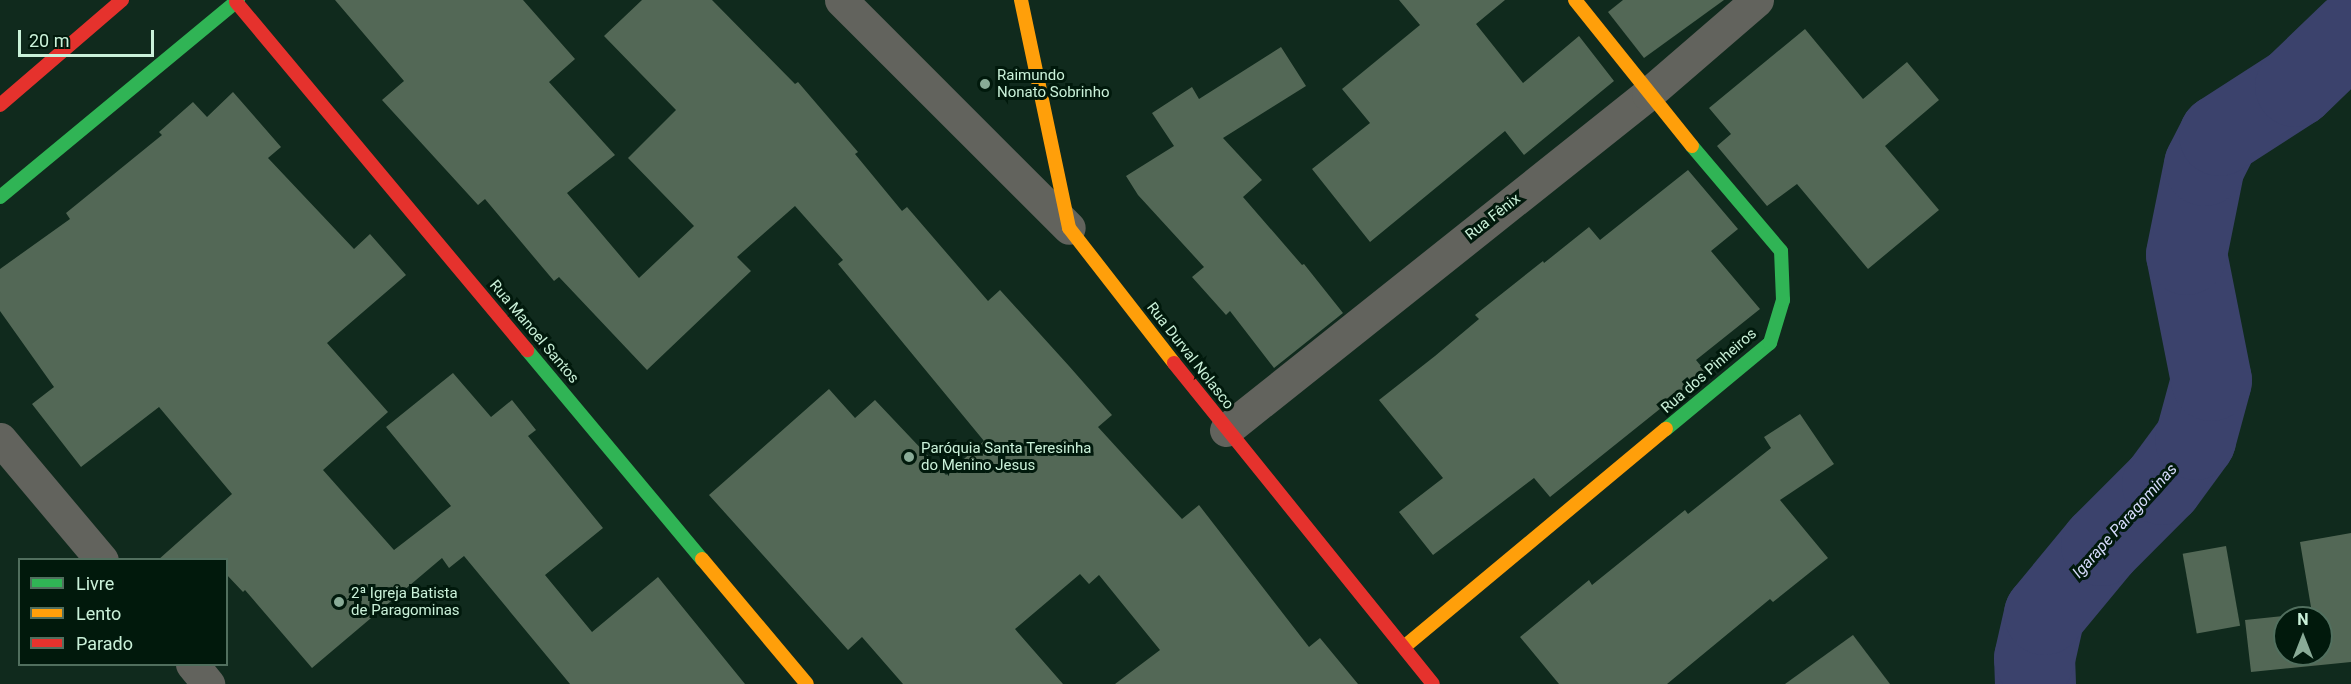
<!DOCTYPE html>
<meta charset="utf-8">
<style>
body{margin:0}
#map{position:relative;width:2351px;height:684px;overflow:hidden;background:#102a1d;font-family:Roboto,sans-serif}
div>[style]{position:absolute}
.river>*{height:81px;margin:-40.5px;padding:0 40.5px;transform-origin:40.5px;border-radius:40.5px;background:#3b426c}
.building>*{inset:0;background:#536856;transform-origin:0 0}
.street>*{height:33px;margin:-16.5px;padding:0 16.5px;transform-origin:16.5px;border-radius:16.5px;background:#62635d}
.fast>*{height:14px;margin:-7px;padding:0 7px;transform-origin:7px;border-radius:7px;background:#30b455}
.slow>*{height:14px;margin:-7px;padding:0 7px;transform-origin:7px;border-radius:7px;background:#ff9f0a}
.jam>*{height:14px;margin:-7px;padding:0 7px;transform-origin:7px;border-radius:7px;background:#e5322d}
.dots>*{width:16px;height:16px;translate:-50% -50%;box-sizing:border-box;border:3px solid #01190c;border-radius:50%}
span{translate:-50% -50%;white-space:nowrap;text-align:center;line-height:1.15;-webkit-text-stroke:6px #01190c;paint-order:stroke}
.poi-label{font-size:15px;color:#caf1d9}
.left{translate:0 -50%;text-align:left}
.street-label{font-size:15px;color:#caf1d9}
.water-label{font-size:16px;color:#d5dafa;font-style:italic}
.legend{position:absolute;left:18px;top:558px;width:210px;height:108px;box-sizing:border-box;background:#01190c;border:2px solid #516f5e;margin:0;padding:8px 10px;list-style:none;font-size:18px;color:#caf1d9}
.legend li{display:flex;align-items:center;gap:12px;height:30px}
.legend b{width:30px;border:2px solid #516f5e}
.north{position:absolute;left:2273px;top:606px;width:60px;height:60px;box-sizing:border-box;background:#01190c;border:2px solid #516f5e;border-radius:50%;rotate:0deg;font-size:16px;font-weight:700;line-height:24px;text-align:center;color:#caf1d9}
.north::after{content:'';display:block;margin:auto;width:21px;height:27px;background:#89ab97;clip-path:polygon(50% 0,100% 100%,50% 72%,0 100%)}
.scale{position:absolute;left:18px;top:30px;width:136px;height:27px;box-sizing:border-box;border:3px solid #caf1d9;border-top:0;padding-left:8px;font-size:18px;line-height:21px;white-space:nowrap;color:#caf1d9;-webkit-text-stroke:4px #01190c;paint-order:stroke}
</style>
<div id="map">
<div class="river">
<div style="left:2035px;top:684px;width:26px;rotate:-92deg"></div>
<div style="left:2034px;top:658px;width:45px;rotate:-77.2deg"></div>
<div style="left:2044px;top:614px;width:89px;rotate:-50.4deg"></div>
<div style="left:2101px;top:545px;width:86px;rotate:-45deg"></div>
<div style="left:2162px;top:484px;width:56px;rotate:-53.7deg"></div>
<div style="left:2195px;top:439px;width:61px;rotate:-74.8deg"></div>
<div style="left:2211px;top:380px;width:128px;rotate:-101.2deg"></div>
<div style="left:2186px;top:254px;width:91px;rotate:-78.6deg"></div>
<div style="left:2204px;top:165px;width:34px;rotate:-63deg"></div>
<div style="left:2219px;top:135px;width:90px;rotate:-32.8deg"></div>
<div style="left:2295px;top:86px;width:78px;rotate:-44deg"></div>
</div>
<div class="building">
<div style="clip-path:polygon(335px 0,523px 0,575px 59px,549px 82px,615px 155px,567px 193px,639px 278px,694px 226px,628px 158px,676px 110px,604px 36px,642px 0,712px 0,795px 84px,798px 82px,858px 152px,855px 154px,902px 211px,907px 207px,988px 301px,1000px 290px,1069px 366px,1112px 415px,1098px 427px,1182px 519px,1199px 505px,1309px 647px,1320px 638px,1358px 684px,1115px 684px,1160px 650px,1099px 575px,1089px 584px,1080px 574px,1015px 629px,1063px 684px,903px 684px,862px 637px,848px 650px,709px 495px,829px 389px,855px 418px,875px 400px,946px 475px,984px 441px,838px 264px,843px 260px,795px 206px,737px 257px,751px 271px,647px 370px,559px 277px,554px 281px,485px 199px,478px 205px,382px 100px,404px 81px)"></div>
<div style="clip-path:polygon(1399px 0,1505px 0,1476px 24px,1523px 83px,1579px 36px,1614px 81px,1524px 155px,1505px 131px,1370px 242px,1312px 169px,1370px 123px,1342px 89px,1420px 25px)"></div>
<div style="clip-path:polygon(1623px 0,1724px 0,1644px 58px,1608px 12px)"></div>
<div style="clip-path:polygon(1805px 29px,1863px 99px,1907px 62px,1939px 100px,1885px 146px,1939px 210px,1868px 269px,1797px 184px,1767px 206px,1717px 146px,1731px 134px,1709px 108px)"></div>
<div style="clip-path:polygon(1281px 47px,1306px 86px,1223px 138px,1262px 180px,1243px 197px,1302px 265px,1304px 264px,1343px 313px,1274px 368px,1230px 311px,1226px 315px,1192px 277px,1204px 267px,1138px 195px,1126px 176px,1174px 146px,1152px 113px,1192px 87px,1199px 99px)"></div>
<div style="clip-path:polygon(233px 92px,281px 147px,268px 158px,354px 249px,370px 234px,406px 275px,327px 343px,388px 412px,323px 470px,394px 550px,451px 506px,386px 427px,453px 373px,491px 417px,512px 400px,536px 430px,528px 436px,603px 528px,545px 575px,592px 632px,658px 577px,745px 684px,570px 684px,464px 556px,449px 568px,442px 558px,312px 668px,245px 590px,243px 592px,226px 574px,226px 560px,158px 560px,232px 494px,159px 407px,81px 467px,32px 404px,54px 387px,0 311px,0 269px,70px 219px,66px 213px,162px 135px,159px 132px,193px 102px,207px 117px)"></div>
<div style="clip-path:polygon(1688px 170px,1738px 229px,1711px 251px,1760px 309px,1696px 360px,1706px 372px,1550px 497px,1534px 478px,1433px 555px,1399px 512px,1443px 478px,1379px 400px,1435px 356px,1479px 319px,1475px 315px,1543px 261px,1544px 263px,1589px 227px,1600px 240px)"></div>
<div style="clip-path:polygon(1800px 414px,1834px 464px,1780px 500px,1828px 558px,1773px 602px,1770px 599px,1667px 684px,1559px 684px,1520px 637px,1589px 580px,1592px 585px,1685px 510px,1688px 514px,1771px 448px,1764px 437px)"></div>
<div style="clip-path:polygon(evenodd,2351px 533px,2351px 662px,2251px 672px,2245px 620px,2312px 613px,2300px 542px,2351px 533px,2285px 618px,2321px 618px,2321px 654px,2285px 654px,2285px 618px)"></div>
<div style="left:2226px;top:546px;width:81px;height:44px;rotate:80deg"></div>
<div style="clip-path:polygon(1853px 635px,1890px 684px,1785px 684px)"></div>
</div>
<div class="street">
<div style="left:841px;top:0;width:322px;rotate:45deg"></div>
<div style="left:1226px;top:430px;width:539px;rotate:-38.53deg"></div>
<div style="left:1648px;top:94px;width:144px;rotate:-40.8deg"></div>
<div style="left:0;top:439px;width:158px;rotate:49.9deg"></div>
<div style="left:192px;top:664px;width:26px;rotate:51deg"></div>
</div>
<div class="fast">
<div style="left:0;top:197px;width:309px;rotate:-39.6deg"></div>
<div style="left:527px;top:350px;width:273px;rotate:50.1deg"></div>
<div style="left:1666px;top:429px;width:135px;rotate:-39.6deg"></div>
<div style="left:1770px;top:343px;width:45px;rotate:-73.2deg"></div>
<div style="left:1783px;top:300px;width:49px;rotate:-92.3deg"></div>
<div style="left:1781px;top:251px;width:138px;rotate:-130.3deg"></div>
</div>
<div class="slow">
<div style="left:1021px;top:0;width:233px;rotate:78.1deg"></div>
<div style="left:1069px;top:228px;width:171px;rotate:52.1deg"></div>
<div style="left:1575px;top:0;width:187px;rotate:51.3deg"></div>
<div style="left:702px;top:559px;width:163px;rotate:50deg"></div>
<div style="left:1404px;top:647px;width:341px;rotate:-39.8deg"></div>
</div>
<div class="jam">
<div style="left:236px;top:2px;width:454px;rotate:50.1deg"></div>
<div style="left:0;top:105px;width:161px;rotate:-40.7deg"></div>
<div style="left:1174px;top:363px;width:412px;rotate:51.1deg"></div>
</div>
<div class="dots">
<div style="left:985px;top:84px;background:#89ab97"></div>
<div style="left:909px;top:457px;background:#89ab97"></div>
<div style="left:339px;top:602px;background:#89ab97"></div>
</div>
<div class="poi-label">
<span class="left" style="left:997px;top:84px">Raimundo<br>Nonato Sobrinho</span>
<span class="left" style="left:921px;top:457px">Paróquia Santa Teresinha<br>do Menino Jesus</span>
<span class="left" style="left:351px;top:602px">2ª Igreja Batista<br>de Paragominas</span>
</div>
<div class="street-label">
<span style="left:1493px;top:217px;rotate:-38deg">Rua Fênix</span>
<span style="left:534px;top:332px;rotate:50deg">Rua Manoel Santos</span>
<span style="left:1190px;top:356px;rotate:52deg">Rua Durval Nolasco</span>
<span style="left:1709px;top:371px;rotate:-41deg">Rua dos Pinheiros</span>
</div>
<div class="water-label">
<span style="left:2125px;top:521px;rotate:-48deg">Igarape Paragominas</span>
</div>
<ul class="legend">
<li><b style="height:8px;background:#30b455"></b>Livre</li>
<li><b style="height:8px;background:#ff9f0a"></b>Lento</li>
<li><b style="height:8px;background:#e5322d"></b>Parado</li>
</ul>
<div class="north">N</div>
<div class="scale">20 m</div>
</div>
